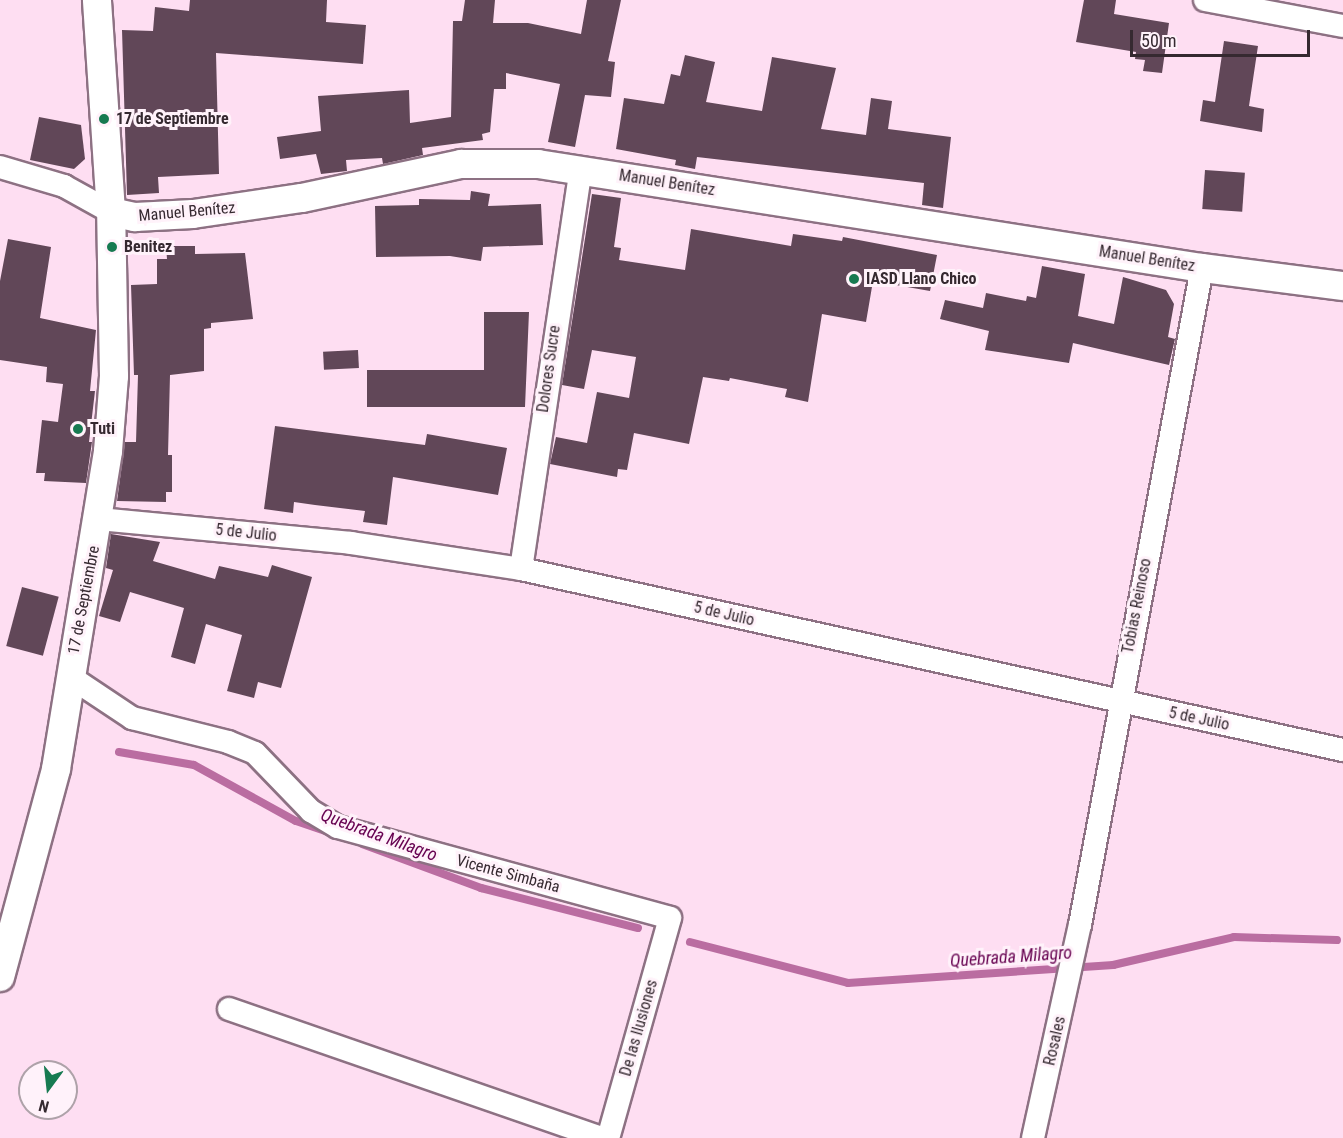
<!DOCTYPE html>
<meta charset="utf-8">
<style>
body{margin:0}
#map{position:relative;width:1343px;height:1138px;overflow:hidden;background:#fedef2;font-family:"Roboto Condensed",sans-serif}
div>[style]{position:absolute}
.stream>*{height:8px;margin:-4px;padding:0 4px;transform-origin:4px;border-radius:4px;background:#ba6da1}
.building>*{inset:0;background:#614758;transform-origin:0 0}
.roads{filter:drop-shadow(2px 0 #8d7183) drop-shadow(-2px 0 #8d7183) drop-shadow(0 2px #8d7183) drop-shadow(0 -2px #8d7183)}
.minor>*{height:22px;margin:-11px;padding:0 11px;transform-origin:11px;border-radius:11px;background:#fff}
.tertiary>*{height:28px;margin:-14px;padding:0 14px;transform-origin:14px;border-radius:14px;background:#fff}
.dots>*{width:16px;height:16px;translate:-50% -50%;box-sizing:border-box;border:3px solid #fff2fa;border-radius:50%}
span{translate:-50% -50%;white-space:nowrap;text-align:center;line-height:1.15;-webkit-text-stroke:6px #fff2fa;paint-order:stroke}
.poi-label{font-size:16px;color:#352930;font-weight:700}
.left{translate:0 -50%;text-align:left}
.street-label{font-size:16px;color:#352930}
.water-label{font-size:18px;color:#670351;font-style:italic}
.north{position:absolute;left:18px;top:1060px;width:60px;height:60px;box-sizing:border-box;background:#fff2fa;border:2px solid #aea2a9;border-radius:50%;rotate:195deg;font-size:16px;font-weight:700;line-height:24px;text-align:center;color:#352930}
.north::after{content:'';display:block;margin:auto;width:21px;height:27px;background:#177a51;clip-path:polygon(50% 0,100% 100%,50% 72%,0 100%)}
.scale{position:absolute;left:1130px;top:30px;width:180px;height:27px;box-sizing:border-box;border:3px solid #352930;border-top:0;padding-left:8px;font-size:18px;line-height:21px;white-space:nowrap;color:#352930;-webkit-text-stroke:4px #fff2fa;paint-order:stroke}
</style>
<div id="map">
<div class="stream">
<div style="left:119px;top:752px;width:76px;rotate:9.8deg"></div>
<div style="left:194px;top:765px;width:116px;rotate:28.8deg"></div>
<div style="left:296px;top:821px;width:34px;rotate:19deg"></div>
<div style="left:362px;top:844px;width:127px;rotate:20.3deg"></div>
<div style="left:481px;top:888px;width:162px;rotate:14.3deg"></div>
<div style="left:690px;top:942px;width:163px;rotate:14.5deg"></div>
<div style="left:848px;top:983px;width:266px;rotate:-3.9deg"></div>
<div style="left:1113px;top:965px;width:124px;rotate:-13deg"></div>
<div style="left:1234px;top:937px;width:103px;rotate:1.7deg"></div>
</div>
<div class="building">
<div style="clip-path:polygon(190px 0,327px 0,326px 22px,366px 25px,363px 64px,216px 53px,219px 174px,158px 177px,159px 193px,127px 195px,122px 30px,153px 31px,155px 7px,189px 11px)"></div>
<div style="clip-path:polygon(465px 0,495px 0,493px 23px,528px 23px,581px 34px,587px 0,621px 0,608px 61px,615px 62px,611px 97px,585px 95px,575px 147px,548px 142px,560px 84px,506px 73px,506px 89px,494px 89px,490px 132px,482px 134px,483px 140px,422px 148px,423px 155px,383px 164px,382px 158px,346px 160px,347px 171px,321px 174px,316px 154px,280px 159px,277px 137px,321px 131px,318px 96px,409px 90px,410px 123px,451px 117px,453px 21px,462px 21px)"></div>
<div style="clip-path:polygon(1084px 0,1116px 0,1114px 14px,1169px 23px,1162px 73px,1143px 71px,1145px 60px,1135px 59px,1136px 52px,1076px 42px)"></div>
<div style="clip-path:polygon(1224px 41px,1258px 46px,1249px 106px,1264px 109px,1262px 132px,1200px 121px,1203px 100px,1215px 102px)"></div>
<div style="clip-path:polygon(685px 55px,715px 62px,706px 102px,762px 111px,772px 57px,836px 68px,821px 129px,866px 135px,871px 98px,892px 101px,888px 129px,951px 137px,943px 208px,922px 205px,924px 183px,697px 157px,695px 169px,675px 165px,676px 160px,616px 149px,624px 98px,664px 104px,671px 74px,680px 76px)"></div>
<div style="clip-path:polygon(39px 117px,81px 125px,85px 159px,74px 169px,30px 160px)"></div>
<div style="left:1205px;top:170px;width:40px;height:39px;rotate:4deg"></div>
<div style="clip-path:polygon(471px 191px,490px 194px,488px 206px,541px 204px,543px 245px,483px 247px,481px 261px,450px 256px,376px 257px,375px 206px,419px 205px,419px 199px,470px 200px)"></div>
<div style="clip-path:polygon(592px 194px,621px 198px,614px 247px,621px 248px,619px 260px,685px 270px,691px 229px,791px 246px,793px 234px,842px 241px,843px 237px,937px 255px,930px 291px,873px 281px,866px 322px,822px 314px,808px 402px,785px 397px,787px 389px,730px 378px,729px 381px,703px 377px,689px 444px,634px 433px,627px 470px,618px 469px,617px 477px,550px 464px,556px 437px,587px 443px,597px 392px,629px 398px,636px 357px,592px 350px,584px 389px,562px 385px)"></div>
<div style="clip-path:polygon(8px 239px,51px 247px,40px 318px,96px 330px,90px 391px,95px 391px,89px 442px,92px 442px,86px 483px,44px 481px,45px 473px,36px 473px,42px 420px,58px 422px,63px 384px,46px 382px,47px 367px,0 360px,0 281px)"></div>
<div style="clip-path:polygon(166px 246px,195px 246px,195px 254px,245px 253px,253px 319px,211px 323px,211px 328px,204px 329px,204px 371px,170px 375px,168px 455px,172px 455px,172px 492px,166px 492px,166px 502px,117px 501px,125px 442px,136px 442px,138px 375px,134px 375px,131px 285px,157px 284px,157px 259px,167px 259px)"></div>
<div style="clip-path:polygon(1042px 266px,1085px 274px,1078px 316px,1114px 324px,1123px 277px,1166px 290px,1174px 304px,1168px 337px,1175px 339px,1169px 365px,1073px 343px,1069px 363px,985px 350px,989px 331px,940px 319px,945px 300px,983px 308px,986px 293px,1026px 301px,1027px 296px,1036px 298px)"></div>
<div style="clip-path:polygon(484px 312px,529px 312px,525px 407px,367px 407px,367px 370px,484px 370px)"></div>
<div style="left:358px;top:350px;width:18px;height:35px;rotate:87deg"></div>
<div style="clip-path:polygon(275px 426px,425px 445px,427px 434px,507px 448px,498px 495px,393px 477px,387px 525px,363px 522px,365px 511px,315px 505px,294px 502px,293px 513px,264px 509px)"></div>
<div style="clip-path:polygon(111px 534px,160px 542px,153px 561px,215px 579px,219px 566px,268px 577px,272px 565px,312px 577px,281px 688px,258px 682px,254px 698px,227px 691px,242px 635px,206px 624px,195px 664px,171px 657px,184px 608px,130px 592px,120px 622px,99px 616px,113px 570px,106px 568px)"></div>
<div style="left:22px;top:587px;width:38px;height:61px;rotate:15deg"></div>
</div>
<div class="roads">
<div class="minor">
<div style="left:1205px;top:0;width:140px;rotate:10.7deg"></div>
<div style="left:0;top:167px;width:67px;rotate:16.5deg"></div>
<div style="left:64px;top:186px;width:54px;rotate:29deg"></div>
<div style="left:99px;top:519px;width:253px;rotate:5.4deg"></div>
<div style="left:351px;top:543px;width:172px;rotate:8.7deg"></div>
<div style="left:521px;top:569px;width:842px;rotate:12.42deg"></div>
<div style="left:521px;top:569px;width:404px;rotate:-81.5deg"></div>
<div style="left:69px;top:676px;width:76px;rotate:33.7deg"></div>
<div style="left:132px;top:718px;width:99px;rotate:14deg"></div>
<div style="left:228px;top:742px;width:29px;rotate:22deg"></div>
<div style="left:255px;top:753px;width:81px;rotate:46deg"></div>
<div style="left:311px;top:811px;width:31px;rotate:31deg"></div>
<div style="left:338px;top:827px;width:344px;rotate:15.3deg"></div>
<div style="left:670px;top:918px;width:229px;rotate:105.7deg"></div>
<div style="left:229px;top:1009px;width:395px;rotate:19.1deg"></div>
<div style="left:1033px;top:1138px;width:218px;rotate:-77.6deg"></div>
<div style="left:1080px;top:925px;width:668px;rotate:-79.48deg"></div>
</div>
<div class="tertiary">
<div style="left:111px;top:212px;width:25px;rotate:12deg"></div>
<div style="left:135px;top:217px;width:58px;rotate:-3deg"></div>
<div style="left:193px;top:214px;width:110px;rotate:-8.4deg"></div>
<div style="left:302px;top:198px;width:163px;rotate:-12.1deg"></div>
<div style="left:461px;top:164px;width:77px"></div>
<div style="left:538px;top:164px;width:672px;rotate:8.9deg"></div>
<div style="left:1202px;top:268px;width:142px;rotate:7.3deg"></div>
<div style="left:0;top:977px;width:215px;rotate:-74.9deg"></div>
<div style="left:56px;top:769px;width:322px;rotate:-80.7deg"></div>
<div style="left:108px;top:451px;width:75px;rotate:-85.4deg"></div>
<div style="left:114px;top:376px;width:164px;rotate:-91deg"></div>
<div style="left:111px;top:212px;width:212px;rotate:-93.8deg"></div>
</div>
</div>
<div class="dots">
<div style="left:104px;top:119px;background:#177a51"></div>
<div style="left:112px;top:247px;background:#177a51"></div>
<div style="left:854px;top:279px;background:#177a51"></div>
<div style="left:78px;top:429px;background:#177a51"></div>
</div>
<div class="poi-label">
<span class="left" style="left:116px;top:119px">17 de Septiembre</span>
<span class="left" style="left:124px;top:247px">Benitez</span>
<span class="left" style="left:866px;top:279px">IASD Llano Chico</span>
<span class="left" style="left:90px;top:429px">Tuti</span>
</div>
<div class="street-label">
<span style="left:667px;top:183px;rotate:9deg">Manuel Benítez</span>
<span style="left:187px;top:212px;rotate:-5deg">Manuel Benítez</span>
<span style="left:1147px;top:259px;rotate:9deg">Manuel Benítez</span>
<span style="left:549px;top:369px;rotate:-82deg">Dolores Sucre</span>
<span style="left:246px;top:533px;rotate:6deg">5 de Julio</span>
<span style="left:84px;top:600px;rotate:-79deg">17 de Septiembre</span>
<span style="left:1137px;top:606px;rotate:-79deg">Tobias Reinoso</span>
<span style="left:724px;top:614px;rotate:13deg">5 de Julio</span>
<span style="left:1199px;top:719px;rotate:12deg">5 de Julio</span>
<span style="left:508px;top:874px;rotate:15deg">Vicente Simbaña</span>
<span style="left:639px;top:1028px;rotate:-74deg">De las Ilusiones</span>
<span style="left:1055px;top:1041px;rotate:-77deg">Rosales</span>
</div>
<div class="water-label">
<span style="left:379px;top:835px;rotate:20deg">Quebrada Milagro</span>
<span style="left:1011px;top:957px;rotate:-4deg">Quebrada Milagro</span>
</div>
<div class="north">N</div>
<div class="scale">50 m</div>
</div>
